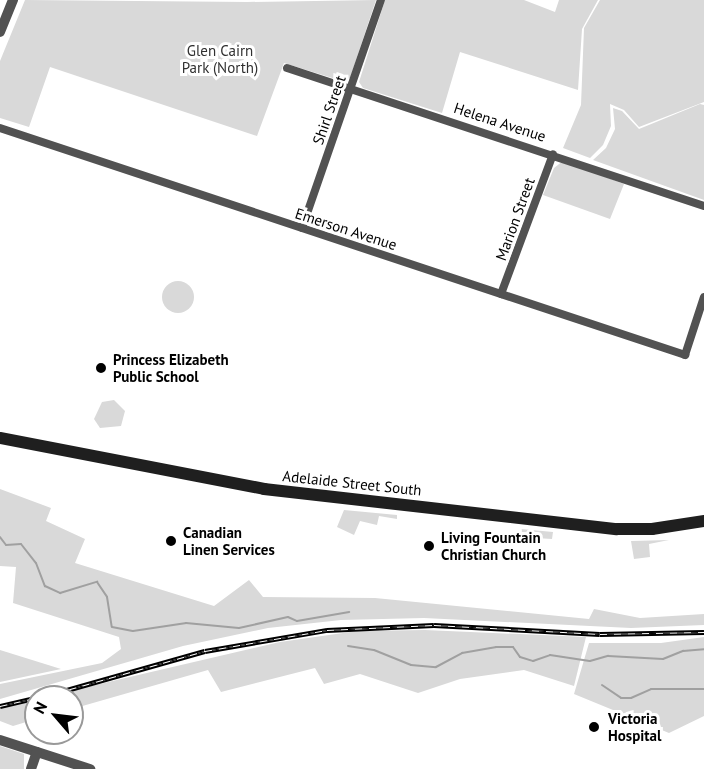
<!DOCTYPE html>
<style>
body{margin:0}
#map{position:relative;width:704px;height:769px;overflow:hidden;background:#fff;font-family:"PT Sans",sans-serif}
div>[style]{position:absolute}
.green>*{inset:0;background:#d9d9d9}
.round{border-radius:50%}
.stream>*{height:2px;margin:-1px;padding:0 1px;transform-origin:1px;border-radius:1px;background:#a0a0a0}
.minor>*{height:8px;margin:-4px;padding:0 4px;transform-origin:4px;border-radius:4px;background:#525252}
.tertiary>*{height:10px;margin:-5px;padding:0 5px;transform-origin:5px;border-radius:5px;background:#525252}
.secondary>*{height:12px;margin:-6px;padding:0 6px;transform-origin:6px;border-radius:6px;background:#1f1f1f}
.rail>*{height:4.5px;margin-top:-2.25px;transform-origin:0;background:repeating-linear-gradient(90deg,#fff 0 7px,#000 0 14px);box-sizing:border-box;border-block:2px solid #000}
.dots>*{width:16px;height:16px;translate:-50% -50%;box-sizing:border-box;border:3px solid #fff;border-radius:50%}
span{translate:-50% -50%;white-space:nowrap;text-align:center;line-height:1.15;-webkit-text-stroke:6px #fff;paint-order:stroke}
.park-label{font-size:15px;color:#303030}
.street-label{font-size:15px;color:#000}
.poi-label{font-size:15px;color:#000;font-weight:700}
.left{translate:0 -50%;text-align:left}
.north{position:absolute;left:24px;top:685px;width:60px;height:60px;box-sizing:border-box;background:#fff;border:2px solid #999;border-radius:50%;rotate:298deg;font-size:16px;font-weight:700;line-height:24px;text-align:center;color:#000}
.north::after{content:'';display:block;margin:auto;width:21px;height:27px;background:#000;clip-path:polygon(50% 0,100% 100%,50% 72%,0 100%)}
</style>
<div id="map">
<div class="green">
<div style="clip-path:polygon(25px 0,247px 2px,376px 0,350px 78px,342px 81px,284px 63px,257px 136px,50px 67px,29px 127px,0 118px,0 61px)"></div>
<div style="clip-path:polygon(385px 0,524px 0,555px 12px,559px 0,598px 0,582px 29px,578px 90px,460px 52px,442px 113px,363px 88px,359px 82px)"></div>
<div style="clip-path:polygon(600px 0,704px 0,704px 102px,639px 127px,624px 110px,610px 104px,611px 126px,603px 145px,590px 158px,563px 148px,581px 105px,584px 28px)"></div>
<div style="clip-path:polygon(700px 104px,704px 105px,704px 200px,593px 160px,606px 148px,615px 129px,613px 108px,622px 111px,639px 129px)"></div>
<div style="clip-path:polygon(563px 161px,624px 184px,610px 219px,543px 195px,554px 168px)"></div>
<div class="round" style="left:162px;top:281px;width:32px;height:32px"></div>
<div style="clip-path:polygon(114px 400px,125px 411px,121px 426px,100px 428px,94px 419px,102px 402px)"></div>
<div style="clip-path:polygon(0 489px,51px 508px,46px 521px,85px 539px,75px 563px,214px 606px,249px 580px,263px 597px,375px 598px,589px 619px,594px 609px,640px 618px,704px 614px,704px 625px,631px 628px,424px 618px,341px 620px,268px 628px,183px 646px,0 699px,0 684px,102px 663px,121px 649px,119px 637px,13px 603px,16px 567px,0 566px)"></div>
<div style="clip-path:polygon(344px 510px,397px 515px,397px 519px,379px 516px,377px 525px,360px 521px,354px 535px,337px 527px)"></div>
<div style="clip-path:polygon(521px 529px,553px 532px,552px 539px,520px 537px)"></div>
<div style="clip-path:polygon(669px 540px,649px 544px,650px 557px,634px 559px,631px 541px)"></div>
<div style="clip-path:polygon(425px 630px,586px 637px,574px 686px,524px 670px,460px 679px,418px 693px,360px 674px,324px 684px,315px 668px,221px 692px,208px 670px,72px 709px,72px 697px,44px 697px,280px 642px,357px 631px)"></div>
<div style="clip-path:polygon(704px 637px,704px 716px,669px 733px,574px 694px,589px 643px,661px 643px)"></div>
<div style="clip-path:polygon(0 650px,61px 669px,0 682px)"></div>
<div style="clip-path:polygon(36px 699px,36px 719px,13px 726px,0 721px,0 707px)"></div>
<div style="clip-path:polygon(0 746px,24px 754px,24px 769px,0 769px)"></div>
</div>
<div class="stream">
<div style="left:0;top:537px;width:10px;rotate:53deg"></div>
<div style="left:6px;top:545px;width:15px;rotate:-4deg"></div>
<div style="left:21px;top:544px;width:24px;rotate:52deg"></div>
<div style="left:36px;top:563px;width:25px;rotate:69deg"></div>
<div style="left:45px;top:586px;width:17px;rotate:25deg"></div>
<div style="left:60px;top:593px;width:39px;rotate:-17deg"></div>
<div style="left:97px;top:582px;width:18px;rotate:56deg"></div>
<div style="left:107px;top:597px;width:30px;rotate:81deg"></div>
<div style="left:112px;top:627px;width:21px;rotate:11deg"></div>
<div style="left:133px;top:631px;width:54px;rotate:-8.6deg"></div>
<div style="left:186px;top:623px;width:53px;rotate:5.4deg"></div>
<div style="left:239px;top:628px;width:50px;rotate:-12.7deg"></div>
<div style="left:288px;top:617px;width:10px;rotate:24deg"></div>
<div style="left:297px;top:621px;width:53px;rotate:-9.8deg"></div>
<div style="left:348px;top:646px;width:26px;rotate:9deg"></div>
<div style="left:374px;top:650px;width:40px;rotate:22deg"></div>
<div style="left:411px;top:665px;width:25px;rotate:5deg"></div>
<div style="left:436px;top:667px;width:30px;rotate:-28deg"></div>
<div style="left:462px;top:653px;width:35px;rotate:-10deg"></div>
<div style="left:496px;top:647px;width:17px"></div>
<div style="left:513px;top:647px;width:12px;rotate:55deg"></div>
<div style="left:520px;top:657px;width:14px;rotate:17deg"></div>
<div style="left:533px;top:661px;width:18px;rotate:-19deg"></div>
<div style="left:550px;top:655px;width:40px;rotate:8.5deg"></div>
<div style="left:590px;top:661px;width:19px;rotate:-16deg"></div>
<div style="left:608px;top:656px;width:55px;rotate:3.1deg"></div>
<div style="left:663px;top:659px;width:22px;rotate:-22deg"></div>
<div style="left:683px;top:651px;width:21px;rotate:-5deg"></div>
<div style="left:602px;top:685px;width:23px;rotate:34deg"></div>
<div style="left:621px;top:698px;width:10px"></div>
<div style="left:631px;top:698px;width:22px;rotate:-24deg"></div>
<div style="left:651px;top:689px;width:53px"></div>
</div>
<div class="minor">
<div style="left:287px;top:68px;width:439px;rotate:18.3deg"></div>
<div style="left:0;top:128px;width:722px;rotate:18.33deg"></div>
<div style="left:685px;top:355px;width:61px;rotate:-71.9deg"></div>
<div style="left:302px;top:228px;width:241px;rotate:-70.9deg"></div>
<div style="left:501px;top:294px;width:149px;rotate:-69.6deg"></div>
</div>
<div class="tertiary">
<div style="left:0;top:32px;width:35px;rotate:-68deg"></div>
<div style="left:0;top:740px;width:95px;rotate:17.9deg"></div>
<div style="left:31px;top:769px;width:18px;rotate:-71deg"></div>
</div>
<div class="secondary">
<div style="left:0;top:438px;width:269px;rotate:10.9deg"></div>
<div style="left:264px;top:489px;width:355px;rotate:6.5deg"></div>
<div style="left:617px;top:529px;width:35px"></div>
<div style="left:652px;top:529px;width:53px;rotate:-8.7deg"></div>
</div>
<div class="rail">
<div style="left:42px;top:697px;width:169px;rotate:-15.8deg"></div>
<div style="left:205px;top:651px;width:124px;rotate:-9.8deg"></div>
<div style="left:327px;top:630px;width:107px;rotate:-2.7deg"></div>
<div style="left:434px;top:625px;width:166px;rotate:3.1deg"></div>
<div style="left:600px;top:634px;width:104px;rotate:-1.1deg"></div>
<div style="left:0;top:706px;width:37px;rotate:-13deg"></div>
</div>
<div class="dots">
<div style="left:101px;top:368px;background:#000"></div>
<div style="left:171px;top:541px;background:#000"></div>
<div style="left:429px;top:546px;background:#000"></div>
<div style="left:594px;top:727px;background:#000"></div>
</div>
<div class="park-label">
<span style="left:220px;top:59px">Glen Cairn<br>Park (North)</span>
</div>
<div class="street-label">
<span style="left:329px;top:110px;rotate:-71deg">Shirl Street</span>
<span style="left:500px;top:122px;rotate:18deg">Helena Avenue</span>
<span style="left:515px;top:219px;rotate:-70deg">Marion Street</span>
<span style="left:346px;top:229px;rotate:18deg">Emerson Avenue</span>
<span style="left:352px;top:483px;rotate:6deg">Adelaide Street South</span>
</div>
<div class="poi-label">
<span class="left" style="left:113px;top:368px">Princess Elizabeth<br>Public School</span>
<span class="left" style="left:183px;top:541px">Canadian<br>Linen Services</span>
<span class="left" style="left:441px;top:546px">Living Fountain<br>Christian Church</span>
<span class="left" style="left:608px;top:727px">Victoria<br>Hospital</span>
</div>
<div class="north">N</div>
</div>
